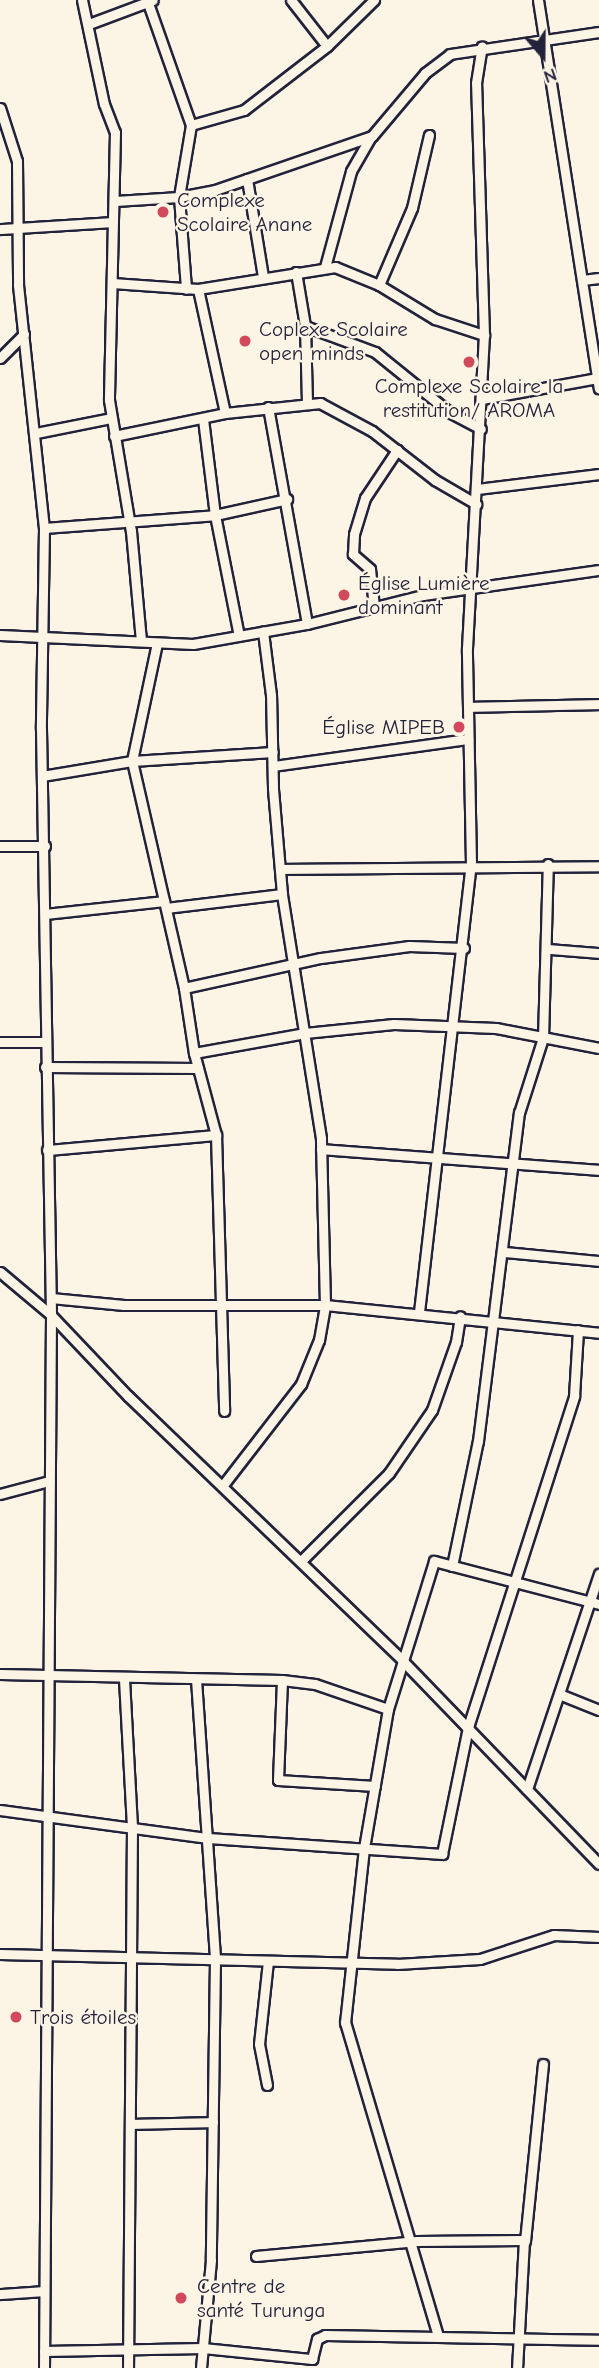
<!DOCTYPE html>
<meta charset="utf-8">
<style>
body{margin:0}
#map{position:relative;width:599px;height:2368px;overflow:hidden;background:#fcf5e5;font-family:"Comic Neue",sans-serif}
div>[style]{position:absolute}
.roads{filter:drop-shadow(2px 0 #22223b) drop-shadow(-2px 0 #22223b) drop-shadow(0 2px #22223b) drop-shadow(0 -2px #22223b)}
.minor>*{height:9px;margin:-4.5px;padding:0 4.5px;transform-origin:4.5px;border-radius:4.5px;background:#fcf5e5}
.dots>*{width:19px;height:19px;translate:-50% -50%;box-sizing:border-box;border:4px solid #fcf5e5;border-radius:50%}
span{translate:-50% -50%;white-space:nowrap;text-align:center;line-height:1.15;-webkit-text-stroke:5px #fcf5e5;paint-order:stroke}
.poi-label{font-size:21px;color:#22223b}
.left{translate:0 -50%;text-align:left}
.right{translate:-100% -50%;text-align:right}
.north{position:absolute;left:508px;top:21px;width:70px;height:70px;-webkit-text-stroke:5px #fcf5e5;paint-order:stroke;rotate:160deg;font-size:19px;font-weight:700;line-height:28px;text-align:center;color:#22223b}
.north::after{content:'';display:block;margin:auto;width:24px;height:32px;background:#22223b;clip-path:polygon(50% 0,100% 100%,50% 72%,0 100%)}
</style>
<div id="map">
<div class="roads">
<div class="minor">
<div style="left:82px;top:0;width:106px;rotate:78.1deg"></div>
<div style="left:104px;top:104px;width:30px;rotate:69deg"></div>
<div style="left:115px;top:132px;width:268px;rotate:91.3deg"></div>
<div style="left:109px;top:400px;width:133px;rotate:80.5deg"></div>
<div style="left:131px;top:531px;width:110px;rotate:84.8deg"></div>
<div style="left:291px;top:0;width:58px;rotate:52deg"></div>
<div style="left:538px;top:0;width:393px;rotate:81.1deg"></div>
<div style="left:148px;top:3px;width:129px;rotate:70.6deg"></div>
<div style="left:191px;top:125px;width:73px;rotate:99.5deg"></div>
<div style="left:179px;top:197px;width:92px;rotate:85.6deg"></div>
<div style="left:89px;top:24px;width:68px;rotate:-20.6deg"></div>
<div style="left:0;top:108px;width:56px;rotate:72.2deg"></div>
<div style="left:17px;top:161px;width:124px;rotate:89.5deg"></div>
<div style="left:18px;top:285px;width:244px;rotate:83.9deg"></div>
<div style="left:44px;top:528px;width:201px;rotate:90.9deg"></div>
<div style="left:41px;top:729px;width:586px;rotate:89.02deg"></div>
<div style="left:51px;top:1315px;width:1053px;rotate:90.38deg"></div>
<div style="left:191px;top:125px;width:55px;rotate:-15.8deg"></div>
<div style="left:244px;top:110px;width:105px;rotate:-37.6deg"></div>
<div style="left:327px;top:46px;width:66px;rotate:-44.4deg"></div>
<div style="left:247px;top:179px;width:99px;rotate:80.7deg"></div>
<div style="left:115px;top:201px;width:64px;rotate:-3.6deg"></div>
<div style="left:179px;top:197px;width:37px;rotate:-11deg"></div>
<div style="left:215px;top:190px;width:166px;rotate:-19deg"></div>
<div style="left:372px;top:136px;width:82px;rotate:-49.9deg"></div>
<div style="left:425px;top:73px;width:31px;rotate:-37deg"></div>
<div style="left:450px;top:54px;width:151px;rotate:-8.4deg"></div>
<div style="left:0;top:229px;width:113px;rotate:-3.5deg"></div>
<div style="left:325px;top:267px;width:99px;rotate:-74.8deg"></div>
<div style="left:351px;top:171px;width:38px;rotate:-60deg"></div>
<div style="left:296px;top:272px;width:55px;rotate:80.5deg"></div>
<div style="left:305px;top:326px;width:76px;rotate:88.5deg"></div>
<div style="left:582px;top:280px;width:17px;rotate:-7deg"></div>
<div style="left:112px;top:283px;width:86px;rotate:4deg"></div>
<div style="left:198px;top:289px;width:139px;rotate:-9.1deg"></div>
<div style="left:335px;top:267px;width:48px;rotate:22.2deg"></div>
<div style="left:379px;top:285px;width:66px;rotate:31.3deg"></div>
<div style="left:435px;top:319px;width:52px;rotate:18.1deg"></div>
<div style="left:379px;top:285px;width:84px;rotate:-66.8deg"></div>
<div style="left:412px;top:208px;width:75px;rotate:-76.9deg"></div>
<div style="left:198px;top:289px;width:127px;rotate:77.7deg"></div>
<div style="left:305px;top:326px;width:75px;rotate:20.4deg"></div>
<div style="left:375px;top:352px;width:95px;rotate:39deg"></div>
<div style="left:449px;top:412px;width:36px;rotate:28deg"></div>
<div style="left:0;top:358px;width:34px;rotate:-45deg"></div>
<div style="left:482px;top:399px;width:117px;rotate:-10.3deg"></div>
<div style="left:268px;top:407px;width:220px;rotate:79.8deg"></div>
<div style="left:203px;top:419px;width:97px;rotate:82.9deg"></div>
<div style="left:215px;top:515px;width:123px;rotate:78.8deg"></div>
<div style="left:36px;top:433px;width:76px;rotate:-11.3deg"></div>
<div style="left:114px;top:436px;width:113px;rotate:-11.7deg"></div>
<div style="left:225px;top:413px;width:96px;rotate:-6deg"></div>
<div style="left:320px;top:403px;width:59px;rotate:28.3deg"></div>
<div style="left:372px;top:431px;width:80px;rotate:37.9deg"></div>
<div style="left:435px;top:480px;width:48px;rotate:30.3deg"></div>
<div style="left:477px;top:489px;width:123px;rotate:-7deg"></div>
<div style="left:44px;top:528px;width:171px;rotate:-4.3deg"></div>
<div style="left:215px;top:515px;width:74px;rotate:-12.5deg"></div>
<div style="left:374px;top:607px;width:38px;rotate:-96deg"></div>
<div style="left:370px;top:569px;width:23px;rotate:-139deg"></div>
<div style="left:353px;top:554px;width:20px;rotate:-87deg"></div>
<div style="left:354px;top:534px;width:38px;rotate:-73deg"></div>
<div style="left:365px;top:498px;width:58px;rotate:-56.3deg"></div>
<div style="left:0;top:635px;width:193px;rotate:2.7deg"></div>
<div style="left:193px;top:644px;width:116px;rotate:-10deg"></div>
<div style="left:307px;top:624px;width:120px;rotate:-14deg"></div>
<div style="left:423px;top:595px;width:178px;rotate:-8.1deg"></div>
<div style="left:157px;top:643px;width:121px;rotate:102deg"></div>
<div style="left:132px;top:761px;width:233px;rotate:77.1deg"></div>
<div style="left:184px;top:988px;width:66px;rotate:81.3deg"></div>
<div style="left:194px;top:1053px;width:85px;rotate:75deg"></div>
<div style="left:216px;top:1135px;width:276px;rotate:88.3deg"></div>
<div style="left:469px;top:707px;width:130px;rotate:-1.3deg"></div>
<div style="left:273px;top:766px;width:197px;rotate:-7.9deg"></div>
<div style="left:42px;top:776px;width:91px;rotate:-9.5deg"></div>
<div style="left:132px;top:761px;width:141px;rotate:-3.7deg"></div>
<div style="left:0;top:846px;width:45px"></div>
<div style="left:280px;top:869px;width:319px;rotate:-0.5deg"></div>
<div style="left:166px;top:908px;width:117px;rotate:-6.9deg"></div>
<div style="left:45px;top:914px;width:120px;rotate:-6.2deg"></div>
<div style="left:549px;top:949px;width:50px;rotate:4.6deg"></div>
<div style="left:184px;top:988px;width:140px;rotate:-12.4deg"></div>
<div style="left:321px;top:958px;width:89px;rotate:-7.8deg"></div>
<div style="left:409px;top:946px;width:55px;rotate:2.1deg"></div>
<div style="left:0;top:1042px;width:44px"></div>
<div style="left:194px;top:1053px;width:113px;rotate:-10.2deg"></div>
<div style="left:305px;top:1033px;width:89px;rotate:-5.8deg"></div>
<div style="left:394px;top:1024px;width:102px;rotate:2.2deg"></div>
<div style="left:496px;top:1028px;width:105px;rotate:11deg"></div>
<div style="left:45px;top:1067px;width:153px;rotate:0.4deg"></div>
<div style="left:321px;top:1149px;width:279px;rotate:4.3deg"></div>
<div style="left:47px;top:1150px;width:170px;rotate:-5.1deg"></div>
<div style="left:504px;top:1252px;width:95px;rotate:5.4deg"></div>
<div style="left:0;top:1272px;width:67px;rotate:40.1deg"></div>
<div style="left:51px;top:1315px;width:112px;rotate:46.5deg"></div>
<div style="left:128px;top:1396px;width:382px;rotate:43.9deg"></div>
<div style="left:403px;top:1661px;width:282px;rotate:46deg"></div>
<div style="left:51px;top:1298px;width:73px;rotate:5.5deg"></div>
<div style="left:124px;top:1305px;width:201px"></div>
<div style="left:325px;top:1305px;width:275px;rotate:5.8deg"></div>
<div style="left:419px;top:1312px;width:451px;rotate:-83.4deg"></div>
<div style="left:471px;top:864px;width:216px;rotate:-91.1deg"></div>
<div style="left:467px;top:648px;width:313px;rotate:-86.9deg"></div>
<div style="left:484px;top:335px;width:252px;rotate:-91.8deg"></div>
<div style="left:476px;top:83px;width:37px;rotate:-81deg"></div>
<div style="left:223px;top:1485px;width:128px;rotate:-52.3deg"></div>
<div style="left:301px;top:1384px;width:48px;rotate:-67.8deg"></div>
<div style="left:319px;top:1340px;width:36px;rotate:-80deg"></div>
<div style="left:325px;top:1305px;width:167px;rotate:-91.4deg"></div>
<div style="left:321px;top:1138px;width:247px;rotate:-99.1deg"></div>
<div style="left:282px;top:894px;width:106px;rotate:-94.9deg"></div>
<div style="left:273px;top:788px;width:93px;rotate:-91.2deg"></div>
<div style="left:271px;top:695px;width:64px;rotate:-97.2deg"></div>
<div style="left:0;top:1494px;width:51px;rotate:-14.9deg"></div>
<div style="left:301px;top:1561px;width:124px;rotate:-45deg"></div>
<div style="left:389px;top:1473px;width:76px;rotate:-55.7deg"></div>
<div style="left:432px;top:1410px;width:72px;rotate:-70.6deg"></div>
<div style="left:456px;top:1342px;width:26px;rotate:-81deg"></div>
<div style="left:452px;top:1566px;width:128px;rotate:-78.3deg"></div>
<div style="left:478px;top:1441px;width:331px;rotate:-82.9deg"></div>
<div style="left:519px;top:1113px;width:79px;rotate:-72.3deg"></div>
<div style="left:543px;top:1038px;width:174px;rotate:-88.4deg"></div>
<div style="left:0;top:1674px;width:282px;rotate:1.2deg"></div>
<div style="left:282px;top:1680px;width:33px;rotate:7deg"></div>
<div style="left:315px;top:1684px;width:77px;rotate:18.9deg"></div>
<div style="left:124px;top:1679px;width:147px;rotate:86.9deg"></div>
<div style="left:132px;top:1826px;width:542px;rotate:90.42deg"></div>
<div style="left:196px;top:1679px;width:281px;rotate:86.1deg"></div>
<div style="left:215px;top:1959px;width:301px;rotate:90.8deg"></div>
<div style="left:211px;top:2260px;width:108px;rotate:95.3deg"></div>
<div style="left:282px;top:1680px;width:100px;rotate:92.3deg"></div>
<div style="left:278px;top:1780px;width:97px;rotate:3.5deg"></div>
<div style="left:559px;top:1694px;width:43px;rotate:21.8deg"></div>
<div style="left:527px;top:1789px;width:227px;rotate:-71.5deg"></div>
<div style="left:0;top:1810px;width:210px;rotate:7.7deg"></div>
<div style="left:208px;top:1838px;width:235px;rotate:3.9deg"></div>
<div style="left:442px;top:1854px;width:130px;rotate:-78.4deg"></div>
<div style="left:468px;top:1727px;width:348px;rotate:-72.2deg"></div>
<div style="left:574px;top:1396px;width:66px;rotate:-86.5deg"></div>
<div style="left:0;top:1954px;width:397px;rotate:1.4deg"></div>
<div style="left:397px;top:1964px;width:83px;rotate:-3.4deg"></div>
<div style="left:480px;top:1959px;width:78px;rotate:-18deg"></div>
<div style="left:554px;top:1935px;width:45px;rotate:2.5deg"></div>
<div style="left:267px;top:2085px;width:42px;rotate:-101deg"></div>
<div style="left:259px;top:2044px;width:83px;rotate:-83.8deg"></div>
<div style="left:133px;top:2124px;width:80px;rotate:-1.4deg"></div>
<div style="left:525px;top:2241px;width:178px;rotate:-84.2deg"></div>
<div style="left:256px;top:2256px;width:162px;rotate:-5.3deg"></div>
<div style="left:417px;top:2241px;width:107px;rotate:-0.5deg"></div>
<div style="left:524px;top:2240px;width:128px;rotate:93.1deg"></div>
<div style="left:0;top:2294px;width:44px;rotate:-3.9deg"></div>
<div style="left:438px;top:2336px;width:327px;rotate:-106.5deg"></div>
<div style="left:345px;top:2023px;width:176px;rotate:-83.8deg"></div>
<div style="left:364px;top:1848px;width:141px;rotate:-80.2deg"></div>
<div style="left:388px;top:1709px;width:155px;rotate:-72.7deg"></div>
<div style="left:434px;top:1561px;width:171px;rotate:14.6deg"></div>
<div style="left:44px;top:2351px;width:159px;rotate:-1.1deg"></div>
<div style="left:203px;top:2348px;width:110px;rotate:5.8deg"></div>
<div style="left:312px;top:2359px;width:21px;rotate:-76deg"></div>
<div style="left:317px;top:2339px;width:9px;rotate:-27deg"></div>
<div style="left:325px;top:2335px;width:274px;rotate:1deg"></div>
</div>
</div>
<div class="dots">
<div style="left:163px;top:212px;background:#d1495b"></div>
<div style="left:245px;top:341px;background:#d1495b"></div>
<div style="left:469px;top:362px;background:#d1495b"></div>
<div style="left:344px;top:595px;background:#d1495b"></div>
<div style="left:459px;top:727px;background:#d1495b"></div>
<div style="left:16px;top:2017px;background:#d1495b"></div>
<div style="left:181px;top:2298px;background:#d1495b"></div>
</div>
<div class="poi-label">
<span class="left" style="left:177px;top:212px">Complexe<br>Scolaire Anane</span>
<span class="left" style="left:259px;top:341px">Coplexe Scolaire<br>open minds</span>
<span style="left:469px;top:398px">Complexe Scolaire la<br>restitution/ AROMA</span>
<span class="left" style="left:358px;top:595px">Église Lumière<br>dominant</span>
<span class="right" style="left:445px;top:727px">Église MIPEB</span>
<span class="left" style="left:30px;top:2017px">Trois étoiles</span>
<span class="left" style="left:197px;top:2298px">Centre de<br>santé Turunga</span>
</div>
<div class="north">N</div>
</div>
